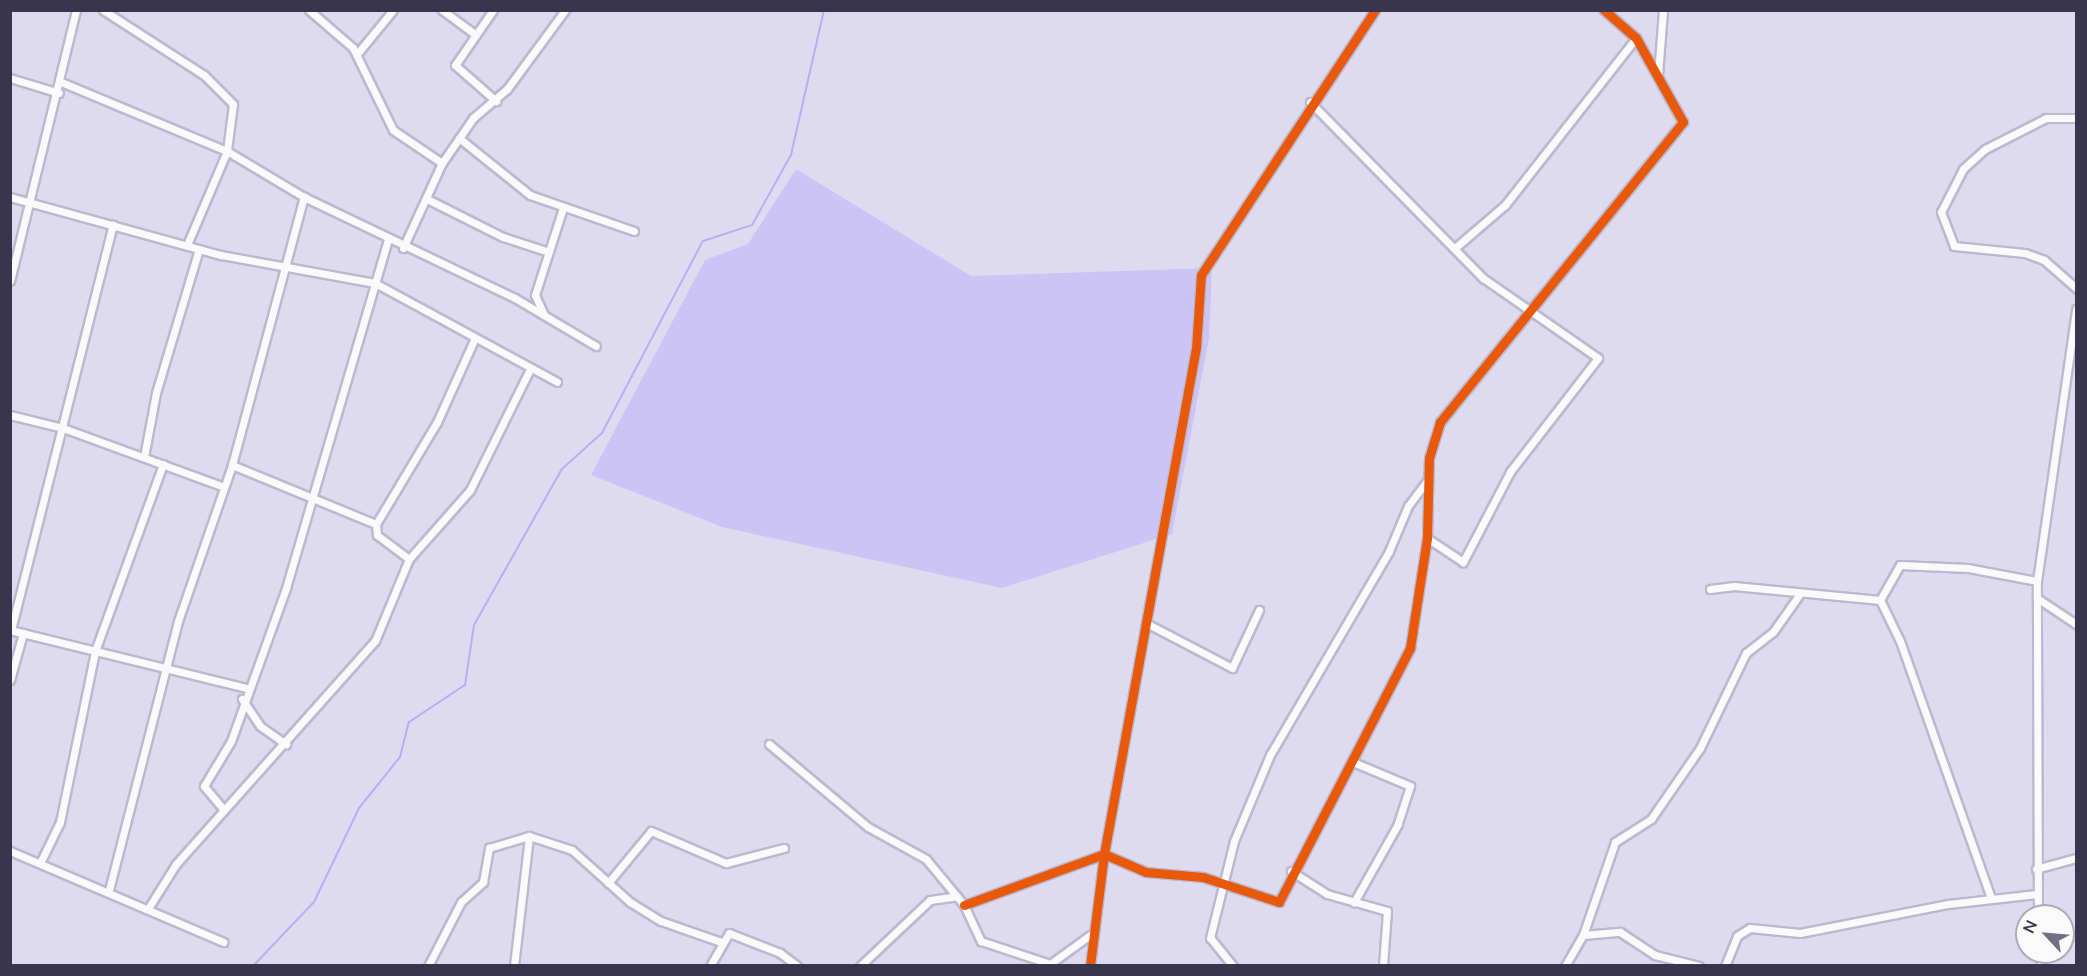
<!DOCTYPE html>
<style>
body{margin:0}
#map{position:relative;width:2087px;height:976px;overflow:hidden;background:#dedbf1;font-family:"Nunito Sans",sans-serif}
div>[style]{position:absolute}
.green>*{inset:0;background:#ccc4f5}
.stream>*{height:2px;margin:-1px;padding:0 1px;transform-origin:1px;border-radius:1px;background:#baadf2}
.roads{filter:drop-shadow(2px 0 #bcb9ce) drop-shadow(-2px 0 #bcb9ce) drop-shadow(0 2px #bcb9ce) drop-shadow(0 -2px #bcb9ce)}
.street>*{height:7px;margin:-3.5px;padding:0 3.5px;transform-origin:3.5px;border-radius:3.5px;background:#fafafd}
.cycleway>*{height:9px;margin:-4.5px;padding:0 4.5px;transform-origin:4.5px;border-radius:4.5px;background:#e8590c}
span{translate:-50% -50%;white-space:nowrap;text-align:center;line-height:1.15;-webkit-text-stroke:5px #fafafa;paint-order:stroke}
.frame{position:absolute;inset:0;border:12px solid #39354e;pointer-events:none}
.north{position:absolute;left:2015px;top:904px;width:60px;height:60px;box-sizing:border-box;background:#fafafa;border:2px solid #adabb5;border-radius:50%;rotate:296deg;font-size:16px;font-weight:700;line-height:24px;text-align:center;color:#39354e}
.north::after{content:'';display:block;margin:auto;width:21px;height:27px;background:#736f87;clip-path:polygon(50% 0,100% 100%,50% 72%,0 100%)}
</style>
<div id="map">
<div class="green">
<div style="clip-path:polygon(796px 169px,971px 276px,1212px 268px,1209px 338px,1172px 534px,1002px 588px,722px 527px,591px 475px,705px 260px,748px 244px)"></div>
</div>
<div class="stream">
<div style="left:253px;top:966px;width:88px;rotate:-46.4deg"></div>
<div style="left:314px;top:902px;width:104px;rotate:-64.4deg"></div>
<div style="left:359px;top:808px;width:65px;rotate:-51.2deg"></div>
<div style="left:400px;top:757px;width:36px;rotate:-76deg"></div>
<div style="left:409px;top:722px;width:67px;rotate:-33.5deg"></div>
<div style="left:465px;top:685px;width:61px;rotate:-81.5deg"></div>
<div style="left:474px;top:625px;width:179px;rotate:-60.6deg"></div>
<div style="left:562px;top:469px;width:54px;rotate:-42deg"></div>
<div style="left:602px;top:433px;width:217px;rotate:-62.3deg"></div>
<div style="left:703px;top:241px;width:52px;rotate:-18.1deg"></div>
<div style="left:752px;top:225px;width:80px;rotate:-60.9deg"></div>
<div style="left:791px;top:155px;width:149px;rotate:-77.2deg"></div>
</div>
<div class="roads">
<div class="street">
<div style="left:103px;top:10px;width:120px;rotate:32.8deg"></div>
<div style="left:204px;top:75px;width:41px;rotate:45deg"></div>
<div style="left:233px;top:104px;width:47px;rotate:97.3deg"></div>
<div style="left:227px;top:151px;width:102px;rotate:113.1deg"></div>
<div style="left:309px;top:10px;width:58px;rotate:40.8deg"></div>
<div style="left:353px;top:48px;width:91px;rotate:64deg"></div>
<div style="left:393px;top:130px;width:59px;rotate:34deg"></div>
<div style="left:442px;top:10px;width:42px;rotate:36.3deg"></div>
<div style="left:493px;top:10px;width:67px;rotate:124.6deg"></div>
<div style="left:455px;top:65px;width:55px;rotate:41.3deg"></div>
<div style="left:357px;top:54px;width:57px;rotate:-50.7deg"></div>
<div style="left:1658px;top:75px;width:65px;rotate:-85.6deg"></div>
<div style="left:10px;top:78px;width:51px;rotate:17deg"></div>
<div style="left:61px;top:82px;width:180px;rotate:22.6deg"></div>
<div style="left:227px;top:151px;width:90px;rotate:30.9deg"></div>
<div style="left:304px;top:197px;width:234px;rotate:25.6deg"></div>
<div style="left:515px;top:298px;width:94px;rotate:30.7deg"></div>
<div style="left:1310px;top:102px;width:247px;rotate:45.5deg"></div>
<div style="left:1483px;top:278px;width:140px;rotate:34.8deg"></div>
<div style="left:1598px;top:358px;width:144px;rotate:127.7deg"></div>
<div style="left:1510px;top:472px;width:102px;rotate:117.6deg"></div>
<div style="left:1463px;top:562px;width:43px;rotate:-146.3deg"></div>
<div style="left:2076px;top:118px;width:30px;rotate:180deg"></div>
<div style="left:2046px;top:118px;width:68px;rotate:153.1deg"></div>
<div style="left:1985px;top:149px;width:30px;rotate:138deg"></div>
<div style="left:1963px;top:169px;width:48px;rotate:117.1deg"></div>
<div style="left:1941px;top:212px;width:36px;rotate:69deg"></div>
<div style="left:1954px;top:246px;width:71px;rotate:5.6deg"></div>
<div style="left:2025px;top:253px;width:20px;rotate:20deg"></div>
<div style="left:2044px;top:260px;width:43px;rotate:41.2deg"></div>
<div style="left:459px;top:138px;width:91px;rotate:38.8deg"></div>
<div style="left:530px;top:195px;width:110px;rotate:19.1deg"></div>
<div style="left:10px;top:197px;width:219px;rotate:15.4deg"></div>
<div style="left:221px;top:255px;width:157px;rotate:10.3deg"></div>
<div style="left:375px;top:283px;width:207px;rotate:28.5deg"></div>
<div style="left:427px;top:199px;width:85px;rotate:26.6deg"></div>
<div style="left:503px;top:237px;width:48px;rotate:18.1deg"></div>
<div style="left:1456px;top:247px;width:65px;rotate:-40.6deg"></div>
<div style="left:1505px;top:205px;width:212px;rotate:-51.9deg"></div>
<div style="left:403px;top:248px;width:94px;rotate:-65.4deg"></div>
<div style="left:442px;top:163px;width:55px;rotate:-55.4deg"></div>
<div style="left:473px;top:118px;width:45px;rotate:-40.5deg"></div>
<div style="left:507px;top:89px;width:98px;rotate:-53.7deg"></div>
<div style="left:10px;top:281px;width:279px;rotate:-76.3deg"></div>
<div style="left:544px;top:315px;width:22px;rotate:-114deg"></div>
<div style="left:535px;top:295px;width:91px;rotate:-72.2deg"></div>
<div style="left:10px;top:415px;width:55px;rotate:13.8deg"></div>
<div style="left:63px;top:428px;width:171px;rotate:20.1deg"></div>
<div style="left:144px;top:457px;width:65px;rotate:-79.4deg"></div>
<div style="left:156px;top:393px;width:150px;rotate:-73.4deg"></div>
<div style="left:232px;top:465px;width:156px;rotate:22.3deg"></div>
<div style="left:409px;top:559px;width:40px;rotate:-143deg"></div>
<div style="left:377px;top:535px;width:11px;rotate:-95deg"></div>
<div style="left:376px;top:524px;width:119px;rotate:-59.1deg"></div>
<div style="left:437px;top:422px;width:92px;rotate:-65.7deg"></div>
<div style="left:1710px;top:589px;width:24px;rotate:-7deg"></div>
<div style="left:1734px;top:586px;width:147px;rotate:5.5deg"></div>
<div style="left:2037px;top:598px;width:47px;rotate:33.7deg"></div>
<div style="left:1148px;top:624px;width:95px;rotate:27.6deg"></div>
<div style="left:1232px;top:668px;width:64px;rotate:-65deg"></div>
<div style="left:10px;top:630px;width:243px;rotate:13.8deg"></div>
<div style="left:11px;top:630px;width:418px;rotate:-75.9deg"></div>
<div style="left:10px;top:680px;width:49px;rotate:-74.5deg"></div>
<div style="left:242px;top:699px;width:32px;rotate:56deg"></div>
<div style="left:260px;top:726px;width:32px;rotate:35deg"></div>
<div style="left:769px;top:744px;width:129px;rotate:40deg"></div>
<div style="left:868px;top:827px;width:66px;rotate:28.9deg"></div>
<div style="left:926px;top:859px;width:60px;rotate:50.4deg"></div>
<div style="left:964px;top:905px;width:40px;rotate:65deg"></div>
<div style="left:981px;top:941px;width:73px;rotate:18.4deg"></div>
<div style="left:1050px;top:964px;width:49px;rotate:-35.9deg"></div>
<div style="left:1353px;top:762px;width:62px;rotate:22.8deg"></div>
<div style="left:1410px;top:786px;width:40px;rotate:108deg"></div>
<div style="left:1398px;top:824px;width:90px;rotate:119.4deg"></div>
<div style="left:224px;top:810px;width:31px;rotate:-130deg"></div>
<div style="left:204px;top:786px;width:52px;rotate:-59deg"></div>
<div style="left:231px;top:741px;width:163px;rotate:-70.2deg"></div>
<div style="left:286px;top:588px;width:363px;rotate:-73.7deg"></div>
<div style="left:10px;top:851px;width:232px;rotate:23.1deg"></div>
<div style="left:41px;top:861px;width:43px;rotate:-64deg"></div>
<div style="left:60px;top:822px;width:175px;rotate:-78.4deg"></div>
<div style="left:95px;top:651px;width:199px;rotate:-70deg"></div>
<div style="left:2036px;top:869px;width:41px;rotate:-15.4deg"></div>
<div style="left:1291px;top:871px;width:43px;rotate:32.6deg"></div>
<div style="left:1327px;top:894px;width:62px;rotate:15.8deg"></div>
<div style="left:1387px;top:911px;width:55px;rotate:94.2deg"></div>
<div style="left:608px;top:883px;width:67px;rotate:-50.4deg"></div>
<div style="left:651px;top:831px;width:82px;rotate:23.1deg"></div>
<div style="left:726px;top:863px;width:60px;rotate:-14.5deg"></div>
<div style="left:109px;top:890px;width:278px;rotate:-75.6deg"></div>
<div style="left:178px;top:621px;width:165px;rotate:-70.9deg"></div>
<div style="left:232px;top:465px;width:278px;rotate:-75deg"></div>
<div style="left:1991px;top:898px;width:273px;rotate:-109.5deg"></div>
<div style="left:1900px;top:641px;width:46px;rotate:-116deg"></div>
<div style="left:1880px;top:600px;width:40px;rotate:-60.3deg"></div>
<div style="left:1900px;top:565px;width:68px;rotate:2.5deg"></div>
<div style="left:1968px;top:568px;width:70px;rotate:10.7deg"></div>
<div style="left:964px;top:905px;width:149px;rotate:-20deg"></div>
<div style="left:1104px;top:854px;width:46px;rotate:23.2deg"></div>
<div style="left:1146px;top:872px;width:57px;rotate:5deg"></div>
<div style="left:1203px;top:877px;width:80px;rotate:18.2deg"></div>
<div style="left:1279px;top:902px;width:286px;rotate:-62.7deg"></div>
<div style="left:1410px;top:648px;width:111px;rotate:-81.2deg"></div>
<div style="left:1427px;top:538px;width:80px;rotate:-88.6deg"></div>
<div style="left:1429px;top:458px;width:38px;rotate:-73deg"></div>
<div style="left:1440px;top:422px;width:386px;rotate:-51deg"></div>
<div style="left:1683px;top:122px;width:96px;rotate:-119.2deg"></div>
<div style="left:1636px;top:38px;width:43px;rotate:-138.8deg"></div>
<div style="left:149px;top:907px;width:51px;rotate:-57.9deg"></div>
<div style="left:176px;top:864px;width:299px;rotate:-48.3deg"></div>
<div style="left:375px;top:641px;width:89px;rotate:-67.5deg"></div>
<div style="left:409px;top:559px;width:92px;rotate:-48.5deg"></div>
<div style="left:470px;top:490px;width:133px;rotate:-63.6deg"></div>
<div style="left:2038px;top:916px;width:335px;rotate:-90.2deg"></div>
<div style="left:2037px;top:581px;width:275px;rotate:-81.8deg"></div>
<div style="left:1583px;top:935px;width:37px;rotate:-5deg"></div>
<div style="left:1620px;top:932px;width:42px;rotate:33.3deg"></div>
<div style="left:1655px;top:955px;width:45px;rotate:14deg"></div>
<div style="left:2040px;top:952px;width:14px;rotate:86deg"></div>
<div style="left:428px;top:966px;width:72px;rotate:-62.7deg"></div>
<div style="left:461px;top:902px;width:30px;rotate:-42deg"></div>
<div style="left:483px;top:882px;width:35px;rotate:-80deg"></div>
<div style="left:489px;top:848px;width:42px;rotate:-16.7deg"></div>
<div style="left:529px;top:836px;width:45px;rotate:18deg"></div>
<div style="left:572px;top:850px;width:78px;rotate:41.9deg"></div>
<div style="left:630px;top:902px;width:36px;rotate:32deg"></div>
<div style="left:661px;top:921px;width:64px;rotate:19.3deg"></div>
<div style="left:514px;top:966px;width:131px;rotate:-83.4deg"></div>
<div style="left:710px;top:966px;width:38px;rotate:-60deg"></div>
<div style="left:729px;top:933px;width:55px;rotate:21.4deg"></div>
<div style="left:780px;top:953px;width:21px;rotate:37deg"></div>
<div style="left:860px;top:966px;width:96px;rotate:-43.3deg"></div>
<div style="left:930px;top:900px;width:27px;rotate:-8deg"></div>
<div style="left:1090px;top:966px;width:113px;rotate:-82.9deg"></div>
<div style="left:1104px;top:854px;width:514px;rotate:-79.7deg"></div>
<div style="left:1196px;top:348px;width:73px;rotate:-86.1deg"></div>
<div style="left:1201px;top:275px;width:317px;rotate:-56.7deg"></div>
<div style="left:1233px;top:966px;width:36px;rotate:-129deg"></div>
<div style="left:1210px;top:938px;width:100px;rotate:-76.1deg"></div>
<div style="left:1234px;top:841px;width:93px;rotate:-67.3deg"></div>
<div style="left:1270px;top:755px;width:236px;rotate:-59.7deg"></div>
<div style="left:1389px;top:551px;width:49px;rotate:-67.1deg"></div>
<div style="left:1408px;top:506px;width:31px;rotate:-53deg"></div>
<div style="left:1565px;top:966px;width:36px;rotate:-60deg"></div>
<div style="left:1583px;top:935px;width:98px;rotate:-71deg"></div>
<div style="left:1615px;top:842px;width:43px;rotate:-32.6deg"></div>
<div style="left:1651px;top:819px;width:86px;rotate:-55.4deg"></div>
<div style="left:1700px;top:748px;width:106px;rotate:-64.2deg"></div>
<div style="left:1746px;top:653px;width:34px;rotate:-38deg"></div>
<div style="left:1773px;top:632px;width:45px;rotate:-54.9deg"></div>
<div style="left:1725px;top:966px;width:32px;rotate:-68deg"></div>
<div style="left:1737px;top:936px;width:15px;rotate:-32deg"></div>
<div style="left:1750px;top:928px;width:50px;rotate:5.7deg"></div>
<div style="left:1800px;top:933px;width:151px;rotate:-11.1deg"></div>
<div style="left:1948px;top:904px;width:89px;rotate:-6.5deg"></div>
</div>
</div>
<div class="cycleway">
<div style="left:964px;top:905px;width:149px;rotate:-20deg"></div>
<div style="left:1104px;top:854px;width:46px;rotate:23.2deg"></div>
<div style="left:1146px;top:872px;width:57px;rotate:5deg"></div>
<div style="left:1203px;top:877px;width:80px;rotate:18.2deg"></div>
<div style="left:1279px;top:902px;width:286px;rotate:-62.7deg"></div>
<div style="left:1410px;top:648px;width:111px;rotate:-81.2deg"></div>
<div style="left:1427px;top:538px;width:80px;rotate:-88.6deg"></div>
<div style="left:1429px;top:458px;width:38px;rotate:-73deg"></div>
<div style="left:1440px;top:422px;width:386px;rotate:-51deg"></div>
<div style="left:1683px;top:122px;width:96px;rotate:-119.2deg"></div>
<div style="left:1636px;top:38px;width:43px;rotate:-138.8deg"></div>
<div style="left:1090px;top:966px;width:113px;rotate:-82.9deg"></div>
<div style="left:1104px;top:854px;width:514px;rotate:-79.7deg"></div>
<div style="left:1196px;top:348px;width:73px;rotate:-86.1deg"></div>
<div style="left:1201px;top:275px;width:317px;rotate:-56.7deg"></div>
</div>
<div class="frame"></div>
<div class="north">N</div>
</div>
